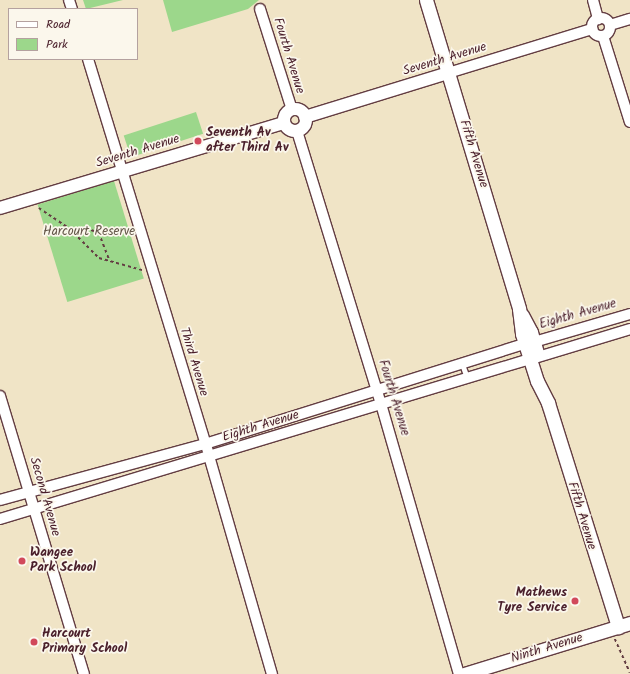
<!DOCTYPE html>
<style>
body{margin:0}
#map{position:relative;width:630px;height:674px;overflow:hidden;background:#f0e4c6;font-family:Kalam,sans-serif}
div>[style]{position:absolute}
.green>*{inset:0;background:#9cd78b;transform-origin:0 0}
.path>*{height:1.5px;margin-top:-0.75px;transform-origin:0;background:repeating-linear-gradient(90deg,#633d42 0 3px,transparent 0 6px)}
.roads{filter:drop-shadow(1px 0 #633d42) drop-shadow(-1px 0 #633d42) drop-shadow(0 1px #633d42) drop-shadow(0 -1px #633d42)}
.service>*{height:5px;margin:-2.5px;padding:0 2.5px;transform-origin:2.5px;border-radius:2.5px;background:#fff}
.minor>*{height:10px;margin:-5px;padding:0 5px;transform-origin:5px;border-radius:5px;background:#fff}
.minor>.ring{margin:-5px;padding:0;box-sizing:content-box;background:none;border:10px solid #fff;border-radius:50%}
.tertiary>*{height:12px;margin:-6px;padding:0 6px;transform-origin:6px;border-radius:6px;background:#fff}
.tertiary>.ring{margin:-6px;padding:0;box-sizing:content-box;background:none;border:12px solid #fff;border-radius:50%}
.secondary>*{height:13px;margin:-6.5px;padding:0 6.5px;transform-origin:6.5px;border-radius:6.5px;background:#fff}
.dots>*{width:11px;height:11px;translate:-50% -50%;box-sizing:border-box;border:2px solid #fbf7ec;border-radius:50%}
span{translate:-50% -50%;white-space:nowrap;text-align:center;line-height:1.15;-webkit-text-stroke:3.5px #fbf7ec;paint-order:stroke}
.street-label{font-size:13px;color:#4a1f2b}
.poi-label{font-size:13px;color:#4a1f2b;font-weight:700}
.left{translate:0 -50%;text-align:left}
.right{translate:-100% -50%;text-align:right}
.park-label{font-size:13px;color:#635648}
.legend{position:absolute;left:8px;top:8px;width:130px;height:52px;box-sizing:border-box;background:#fbf7ec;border:1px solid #b4a19f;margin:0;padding:5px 7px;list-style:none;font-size:12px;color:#4a1f2b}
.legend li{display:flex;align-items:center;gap:8px;height:20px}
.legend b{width:20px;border:1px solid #b4a19f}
</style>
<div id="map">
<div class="green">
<div style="clip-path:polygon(83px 0,123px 0,86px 9px)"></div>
<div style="clip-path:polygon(163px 0,259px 0,248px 9px,172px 32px)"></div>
<div style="left:196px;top:112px;width:23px;height:76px;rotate:72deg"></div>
<div style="left:114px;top:181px;width:102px;height:80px;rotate:73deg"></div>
</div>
<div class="path">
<div style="left:39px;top:208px;width:37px;rotate:34deg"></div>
<div style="left:70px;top:229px;width:41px;rotate:45deg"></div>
<div style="left:99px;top:258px;width:45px;rotate:15.6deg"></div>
<div style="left:70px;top:229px;width:16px;rotate:-4deg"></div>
<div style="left:86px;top:228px;width:14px;rotate:21deg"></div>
<div style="left:99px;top:233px;width:28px;rotate:69deg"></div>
<div style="left:615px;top:639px;width:37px;rotate:66deg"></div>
</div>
<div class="roads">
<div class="service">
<div style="left:462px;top:364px;width:15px;rotate:70deg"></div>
</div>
<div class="minor">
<div style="left:69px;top:0;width:9px;rotate:72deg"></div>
<div style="left:593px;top:0;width:20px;rotate:75deg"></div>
<div style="left:260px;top:9px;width:106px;rotate:72.4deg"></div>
<div class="ring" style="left:592px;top:18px;width:8px;height:8px"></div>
<div style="left:610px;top:25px;width:21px;rotate:-17deg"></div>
<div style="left:603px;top:36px;width:90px;rotate:72.6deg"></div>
<div style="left:88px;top:59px;width:415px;rotate:73deg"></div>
<div style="left:209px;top:456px;width:227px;rotate:73.9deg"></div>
<div style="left:448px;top:73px;width:151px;rotate:-17deg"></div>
<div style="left:297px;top:131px;width:286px;rotate:72.9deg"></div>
<div style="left:381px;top:404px;width:281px;rotate:73.9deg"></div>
<div style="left:534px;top:342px;width:100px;rotate:-16.3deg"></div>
<div style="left:538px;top:357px;width:96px;rotate:-16.9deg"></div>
<div style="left:0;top:396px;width:290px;rotate:73.2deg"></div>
<div style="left:0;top:500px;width:213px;rotate:-15.3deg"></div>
<div style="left:205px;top:444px;width:335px;rotate:-17.4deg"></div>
<div style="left:0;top:519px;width:554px;rotate:-16.8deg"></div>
</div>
<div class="tertiary">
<div class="ring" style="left:284px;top:109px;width:10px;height:10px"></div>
<div style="left:305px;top:117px;width:150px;rotate:-17.1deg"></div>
<div style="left:0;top:208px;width:296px;rotate:-16.7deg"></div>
</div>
<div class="secondary">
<div style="left:426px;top:0;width:323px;rotate:73.2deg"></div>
<div style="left:519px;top:309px;width:25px;rotate:83deg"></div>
<div style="left:522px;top:334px;width:49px;rotate:72.3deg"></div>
<div style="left:537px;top:381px;width:25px;rotate:63deg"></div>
<div style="left:548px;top:403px;width:235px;rotate:72.6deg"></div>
<div style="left:522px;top:315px;width:19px;rotate:62deg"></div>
<div style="left:531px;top:332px;width:22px;rotate:74deg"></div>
<div style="left:464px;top:674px;width:174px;rotate:-17.1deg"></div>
</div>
</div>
<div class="dots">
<div style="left:198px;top:141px;background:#d1495b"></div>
<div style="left:22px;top:561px;background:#d1495b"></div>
<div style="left:575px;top:601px;background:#d1495b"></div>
<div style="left:34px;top:642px;background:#d1495b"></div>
</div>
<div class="street-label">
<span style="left:288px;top:56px;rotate:73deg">Fourth Avenue</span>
<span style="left:445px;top:60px;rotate:-17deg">Seventh Avenue</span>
<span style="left:138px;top:152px;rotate:-17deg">Seventh Avenue</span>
<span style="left:473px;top:154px;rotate:73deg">Fifth Avenue</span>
<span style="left:578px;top:315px;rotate:-16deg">Eighth Avenue</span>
<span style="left:193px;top:362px;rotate:73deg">Third Avenue</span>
<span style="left:393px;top:398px;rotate:73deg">Fourth Avenue</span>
<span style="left:261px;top:427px;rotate:-17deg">Eighth Avenue</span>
<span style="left:44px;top:497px;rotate:74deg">Second Avenue</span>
<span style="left:581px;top:516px;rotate:73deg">Fifth Avenue</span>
<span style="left:547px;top:649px;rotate:-17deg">Ninth Avenue</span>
</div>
<div class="poi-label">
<span class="left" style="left:206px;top:141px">Seventh Av<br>after Third Av</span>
<span class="left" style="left:30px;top:561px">Wangee<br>Park School</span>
<span class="right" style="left:567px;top:601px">Mathews<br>Tyre Service</span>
<span class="left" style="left:42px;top:642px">Harcourt<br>Primary School</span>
</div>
<div class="park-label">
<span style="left:89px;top:232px">Harcourt Reserve</span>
</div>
<ul class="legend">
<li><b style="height:5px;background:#fff"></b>Road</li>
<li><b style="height:11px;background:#9cd78b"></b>Park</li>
</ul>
</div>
